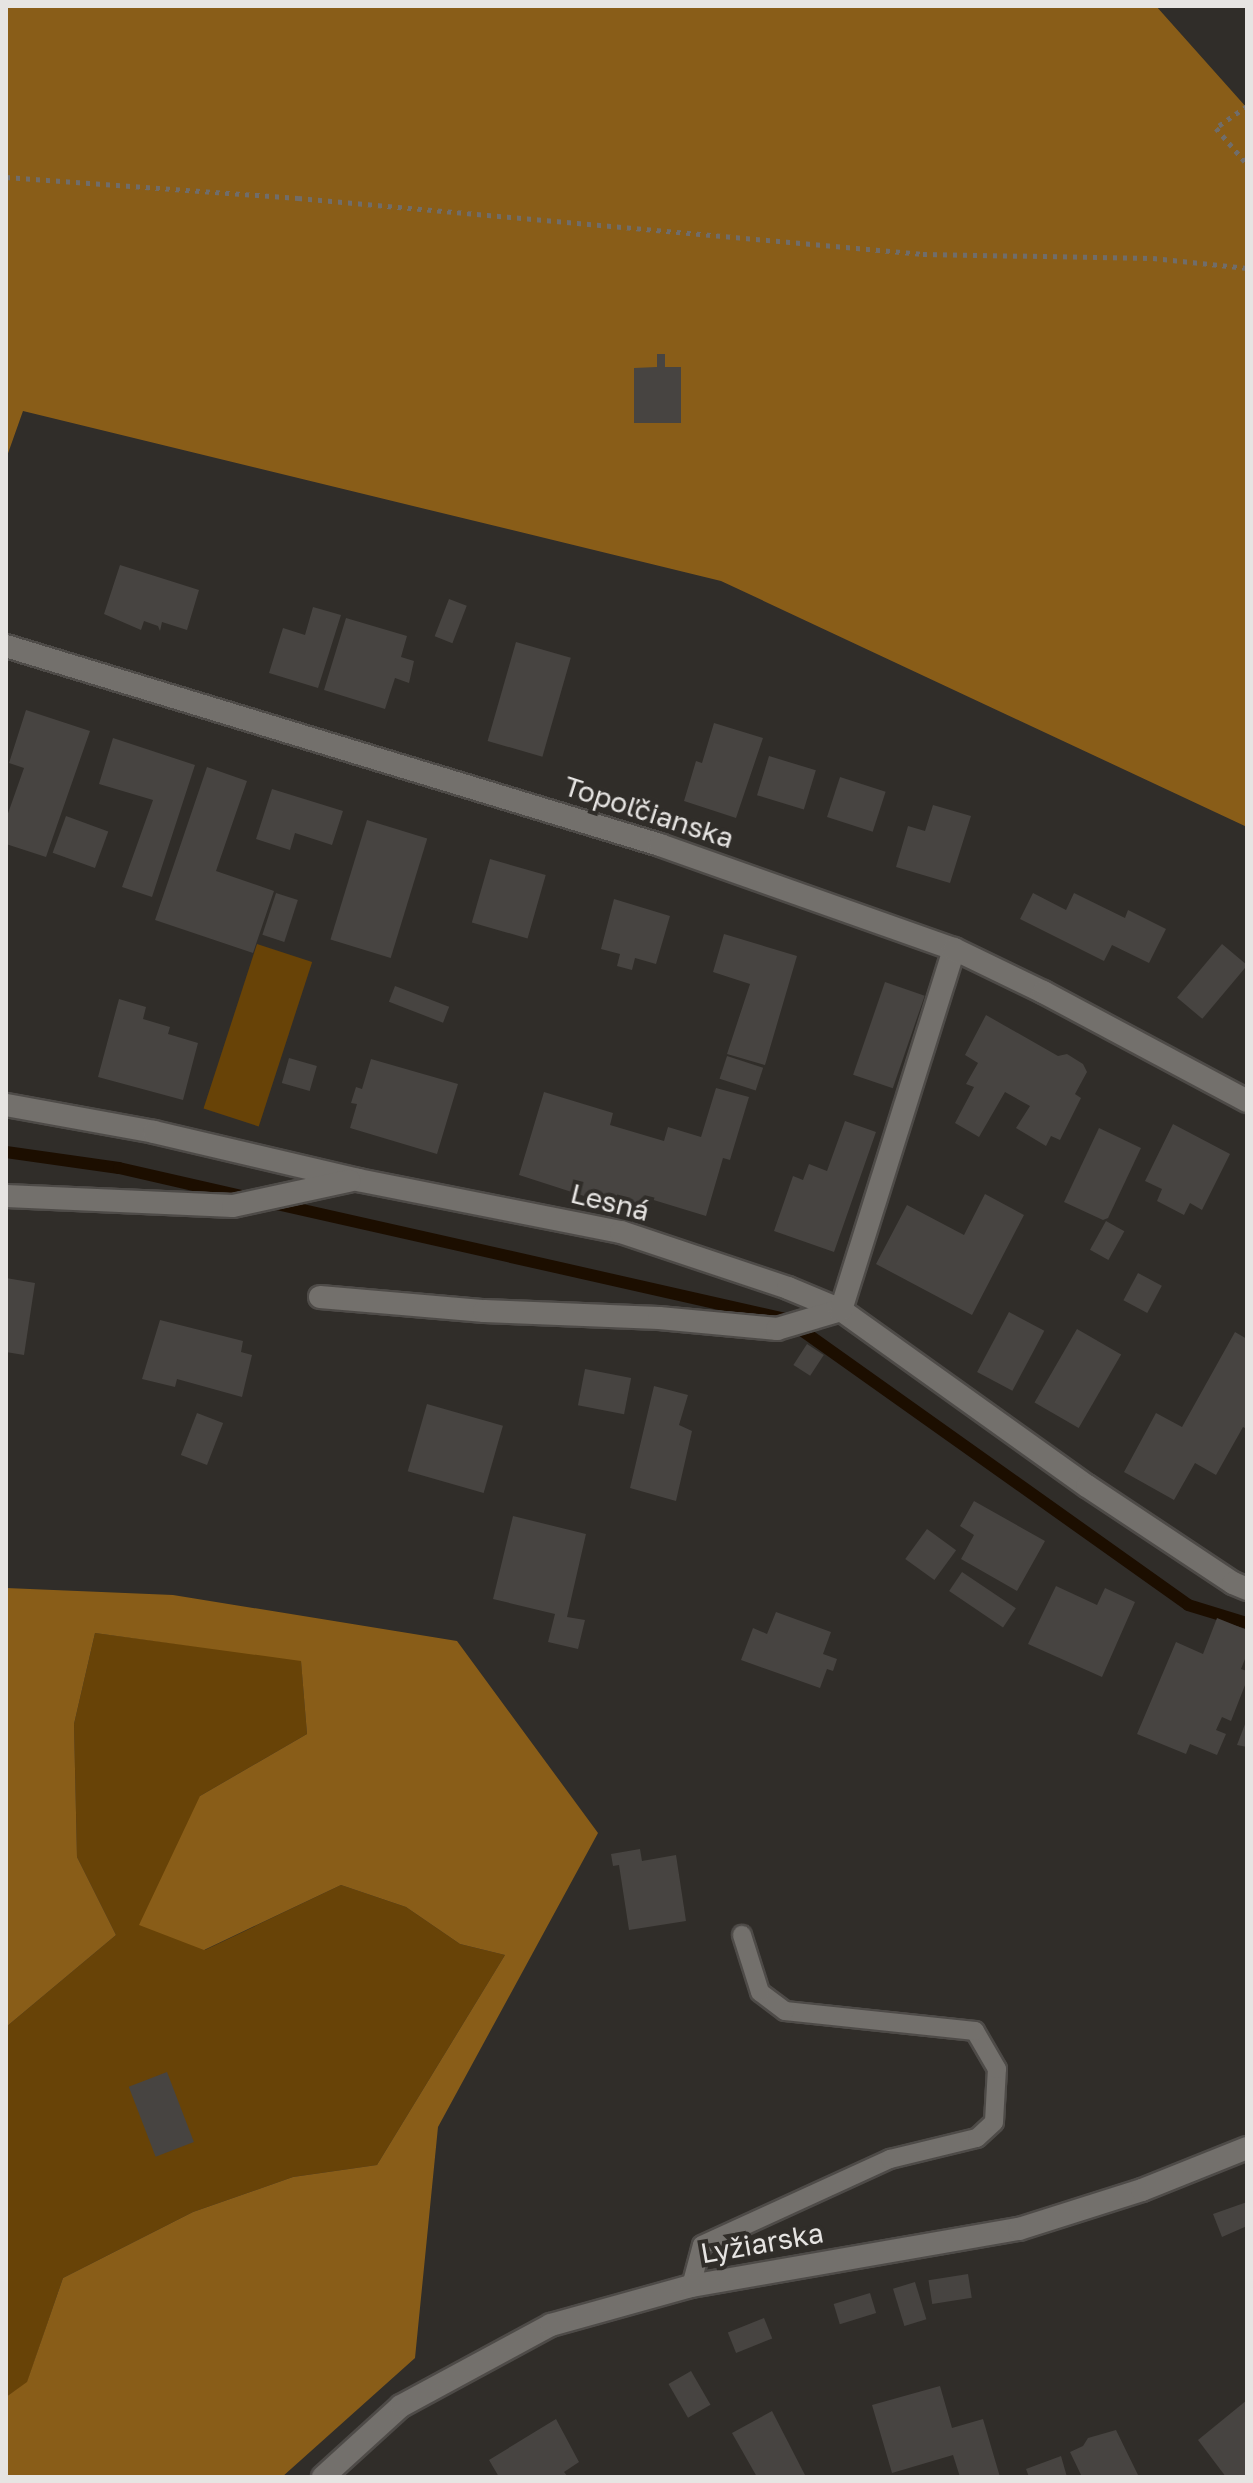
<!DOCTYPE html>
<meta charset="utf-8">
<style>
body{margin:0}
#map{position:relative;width:1253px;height:2483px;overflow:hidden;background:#302d29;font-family:"Golos Text",sans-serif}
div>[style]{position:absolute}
.green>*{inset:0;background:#684307;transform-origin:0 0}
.forest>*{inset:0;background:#895d18}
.stream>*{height:12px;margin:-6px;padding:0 6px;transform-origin:6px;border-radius:6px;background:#1c0e00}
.building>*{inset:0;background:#474441;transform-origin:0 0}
.path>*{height:5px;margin-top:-2.5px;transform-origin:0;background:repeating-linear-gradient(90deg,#706d6a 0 4px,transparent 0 10px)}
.roads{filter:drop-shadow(2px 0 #4e4b48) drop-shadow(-2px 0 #4e4b48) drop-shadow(0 2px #4e4b48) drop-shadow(0 -2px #4e4b48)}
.service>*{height:18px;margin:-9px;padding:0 9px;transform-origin:9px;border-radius:9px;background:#73706c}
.minor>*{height:22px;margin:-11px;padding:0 11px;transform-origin:11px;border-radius:11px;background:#73706c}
.secondary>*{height:22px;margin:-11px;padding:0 11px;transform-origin:11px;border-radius:11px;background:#73706c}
span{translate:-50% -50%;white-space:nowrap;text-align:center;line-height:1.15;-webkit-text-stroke:8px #302d29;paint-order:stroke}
.street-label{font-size:28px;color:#e6e4e2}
.frame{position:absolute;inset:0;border:8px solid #e6e4e2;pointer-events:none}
</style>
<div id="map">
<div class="green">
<div style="left:257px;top:944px;width:58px;height:173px;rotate:18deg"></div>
<div style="clip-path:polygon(95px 1633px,301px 1660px,307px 1734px,200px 1796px,205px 1950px,341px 1885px,406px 1907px,460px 1944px,505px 1955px,377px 2165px,293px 2177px,193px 2212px,63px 2278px,27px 2383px,6px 2397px,6px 2027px,116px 1935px,77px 1857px,74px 1724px)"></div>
</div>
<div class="forest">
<div style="clip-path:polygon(6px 6px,1156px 6px,1247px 108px,1247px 827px,721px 581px,23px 411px,6px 459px)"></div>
<div style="clip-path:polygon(6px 1588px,173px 1595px,457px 1641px,598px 1833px,438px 2127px,415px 2358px,282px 2477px,6px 2477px,6px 2397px,27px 2382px,63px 2278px,193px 2212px,293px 2177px,377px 2165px,505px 1955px,460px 1944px,406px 1907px,341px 1885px,204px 1950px,139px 1925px,200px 1796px,307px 1734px,301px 1661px,95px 1633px,74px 1724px,77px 1857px,116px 1935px,6px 2027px)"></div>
</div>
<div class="stream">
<div style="left:6px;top:1152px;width:114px;rotate:8.1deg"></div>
<div style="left:119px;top:1168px;width:134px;rotate:12.9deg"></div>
<div style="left:272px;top:1203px;width:527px;rotate:12.72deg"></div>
<div style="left:786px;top:1319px;width:493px;rotate:35.4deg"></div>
<div style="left:1188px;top:1605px;width:62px;rotate:17deg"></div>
</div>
<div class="building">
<div style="clip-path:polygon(657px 354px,665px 354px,665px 367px,681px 367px,681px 423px,634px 423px,634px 368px,657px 367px)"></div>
<div style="clip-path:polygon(120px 565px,199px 590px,187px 630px,162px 622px,160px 631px,158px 626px,144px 621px,141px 630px,104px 614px)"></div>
<div style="left:449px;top:599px;width:19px;height:40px;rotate:21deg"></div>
<div style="clip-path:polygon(313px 607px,341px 615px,318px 688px,269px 673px,283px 628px,305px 635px)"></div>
<div style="clip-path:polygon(346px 618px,407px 636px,401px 657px,414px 661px,409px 683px,395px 678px,385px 709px,324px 690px)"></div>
<div style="left:516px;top:642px;width:57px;height:103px;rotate:16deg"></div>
<div style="clip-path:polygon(26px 710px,90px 731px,46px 857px,6px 844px,6px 819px,24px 768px,9px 763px)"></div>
<div style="clip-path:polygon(714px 723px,763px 738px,736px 818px,684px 801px,696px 761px,702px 763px)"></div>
<div style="clip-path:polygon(113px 738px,195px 765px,152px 897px,122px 887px,153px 800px,99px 784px)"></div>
<div style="left:769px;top:756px;width:49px;height:41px;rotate:17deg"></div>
<div style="clip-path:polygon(207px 767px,247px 781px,216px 871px,274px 891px,253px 953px,155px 920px)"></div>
<div style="left:840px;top:777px;width:48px;height:42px;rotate:18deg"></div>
<div style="clip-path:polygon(272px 789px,343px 811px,332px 845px,295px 833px,290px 850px,256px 839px)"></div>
<div style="clip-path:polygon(933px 805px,971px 816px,950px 883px,896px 867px,908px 826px,925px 831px)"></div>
<div style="left:66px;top:816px;width:45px;height:39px;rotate:20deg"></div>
<div style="left:367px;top:820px;width:63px;height:125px;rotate:17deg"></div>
<div style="left:490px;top:859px;width:58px;height:66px;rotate:16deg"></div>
<div style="left:276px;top:893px;width:23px;height:44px;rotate:18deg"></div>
<div style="clip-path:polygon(1033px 893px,1066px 910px,1074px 893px,1125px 918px,1128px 910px,1166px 929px,1149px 963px,1112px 945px,1104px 961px,1020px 919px)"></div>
<div style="clip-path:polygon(614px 899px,670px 916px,656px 964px,635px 958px,632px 970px,617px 966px,620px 954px,601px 949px)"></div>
<div style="clip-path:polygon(724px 934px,797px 956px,765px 1065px,727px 1054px,750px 984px,713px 972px)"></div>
<div style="left:1222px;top:944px;width:33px;height:70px;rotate:40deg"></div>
<div style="left:885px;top:982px;width:42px;height:98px;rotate:19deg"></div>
<div style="left:395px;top:986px;width:58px;height:17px;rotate:21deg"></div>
<div style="clip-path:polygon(119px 999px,146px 1007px,143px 1019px,170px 1027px,168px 1034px,198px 1043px,183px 1100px,98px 1077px)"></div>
<div style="clip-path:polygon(986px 1015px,1058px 1056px,1067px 1054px,1083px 1064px,1087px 1072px,1075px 1094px,1081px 1098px,1060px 1140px,1051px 1136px,1046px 1146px,1016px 1128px,1030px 1106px,1005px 1092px,979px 1137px,955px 1123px,974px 1087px,966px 1084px,978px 1063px,965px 1055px)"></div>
<div style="left:727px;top:1056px;width:38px;height:24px;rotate:18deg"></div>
<div style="left:289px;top:1058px;width:29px;height:26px;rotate:16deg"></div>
<div style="clip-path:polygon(371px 1059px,458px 1084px,437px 1154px,350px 1128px,357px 1104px,351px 1103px,356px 1087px,362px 1089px)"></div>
<div style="clip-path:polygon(716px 1088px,749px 1097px,730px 1160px,723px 1158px,706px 1216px,647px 1198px,643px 1215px,519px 1175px,544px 1092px,613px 1113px,610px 1125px,664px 1141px,668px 1127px,701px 1137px)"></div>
<div style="clip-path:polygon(845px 1121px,876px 1132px,834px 1252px,774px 1231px,793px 1176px,803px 1180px,809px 1164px,827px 1171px)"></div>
<div style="clip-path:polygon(1173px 1124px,1230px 1154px,1202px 1210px,1190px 1203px,1184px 1215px,1157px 1201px,1162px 1189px,1145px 1181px)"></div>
<div style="clip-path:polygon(1099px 1128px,1141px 1148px,1108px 1218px,1103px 1220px,1064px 1202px)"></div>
<div style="clip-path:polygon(985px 1194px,1024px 1215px,972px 1315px,876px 1264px,907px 1205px,964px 1235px)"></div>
<div style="left:1106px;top:1221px;width:21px;height:33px;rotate:29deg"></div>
<div style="left:1138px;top:1273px;width:27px;height:31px;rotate:28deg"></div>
<div style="clip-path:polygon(6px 1278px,35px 1283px,24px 1355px,6px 1352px)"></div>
<div style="left:1009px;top:1312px;width:40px;height:68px;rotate:28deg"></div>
<div style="clip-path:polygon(160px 1320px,243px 1341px,241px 1352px,252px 1355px,242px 1397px,177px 1379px,175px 1387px,142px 1379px)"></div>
<div style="left:1077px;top:1329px;width:51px;height:85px;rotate:30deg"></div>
<div style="clip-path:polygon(1235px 1332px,1247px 1339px,1247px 1429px,1243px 1427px,1216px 1475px,1195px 1463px,1174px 1500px,1124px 1472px,1156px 1413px,1182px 1427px)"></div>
<div style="left:807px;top:1344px;width:20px;height:25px;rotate:33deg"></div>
<div style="left:585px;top:1369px;width:47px;height:37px;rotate:11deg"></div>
<div style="clip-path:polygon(654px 1386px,688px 1395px,679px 1425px,692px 1431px,676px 1501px,630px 1488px)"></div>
<div style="left:427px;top:1404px;width:79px;height:70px;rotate:16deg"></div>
<div style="left:197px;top:1413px;width:28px;height:45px;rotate:21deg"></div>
<div style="clip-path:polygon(974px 1501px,1045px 1541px,1017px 1591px,961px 1559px,974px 1535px,960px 1526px)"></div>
<div style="clip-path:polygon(513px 1516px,586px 1534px,567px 1617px,585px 1620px,578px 1649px,548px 1642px,555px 1614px,493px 1599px)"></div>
<div style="left:927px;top:1529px;width:36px;height:37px;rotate:36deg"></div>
<div style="left:962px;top:1572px;width:65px;height:23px;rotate:34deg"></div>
<div style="clip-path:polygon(1056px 1586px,1097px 1605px,1105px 1588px,1135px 1602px,1102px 1677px,1028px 1644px)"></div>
<div style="clip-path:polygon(776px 1612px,831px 1632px,823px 1654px,837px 1659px,833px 1671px,827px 1669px,820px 1688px,741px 1660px,753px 1628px,767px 1634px)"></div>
<div style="clip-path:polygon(1217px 1618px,1247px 1630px,1247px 1654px,1241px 1669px,1247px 1671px,1247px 1680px,1231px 1721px,1222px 1717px,1216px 1730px,1226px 1734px,1217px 1755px,1190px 1744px,1186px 1754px,1137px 1734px,1176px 1642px,1203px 1654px)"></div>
<div style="clip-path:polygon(1247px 1719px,1247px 1747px,1237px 1745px)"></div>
<div style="clip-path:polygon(640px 1849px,642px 1861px,676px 1855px,686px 1921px,629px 1930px,619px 1865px,613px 1866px,611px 1854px)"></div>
<div style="left:167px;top:2072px;width:75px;height:41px;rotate:69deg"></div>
<div style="clip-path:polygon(1247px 2202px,1247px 2226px,1222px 2237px,1213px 2214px)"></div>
<div style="left:968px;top:2274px;width:24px;height:40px;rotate:81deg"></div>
<div style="left:915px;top:2282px;width:39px;height:23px;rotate:73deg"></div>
<div style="left:870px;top:2293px;width:21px;height:38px;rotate:73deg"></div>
<div style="left:764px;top:2318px;width:22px;height:39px;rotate:68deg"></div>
<div style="left:691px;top:2371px;width:39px;height:26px;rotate:60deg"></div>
<div style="clip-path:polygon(940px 2386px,952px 2428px,983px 2419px,1000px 2477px,960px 2477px,953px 2455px,892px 2473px,872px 2405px)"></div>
<div style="clip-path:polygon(1247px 2400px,1247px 2477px,1226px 2477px,1198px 2440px)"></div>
<div style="clip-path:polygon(772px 2411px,806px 2477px,757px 2477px,732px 2433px)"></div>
<div style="clip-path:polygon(556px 2419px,579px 2462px,564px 2472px,568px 2477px,499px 2477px,489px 2460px)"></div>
<div style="clip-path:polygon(1116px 2430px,1139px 2477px,1082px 2477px,1070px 2452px,1083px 2446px,1088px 2438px)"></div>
<div style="clip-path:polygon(1061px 2456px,1067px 2477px,1029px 2477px,1026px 2469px)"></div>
</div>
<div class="path">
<div style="left:1247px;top:106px;width:38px;rotate:145deg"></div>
<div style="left:1216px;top:128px;width:48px;rotate:49.3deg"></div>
<div style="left:6px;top:177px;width:293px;rotate:4.1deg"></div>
<div style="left:298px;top:198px;width:628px;rotate:5.12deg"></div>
<div style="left:923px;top:254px;width:230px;rotate:1deg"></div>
<div style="left:1153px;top:258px;width:95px;rotate:6.1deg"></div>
</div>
<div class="roads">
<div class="service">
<div style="left:691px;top:2286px;width:42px;rotate:-75deg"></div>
<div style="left:702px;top:2245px;width:207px;rotate:-24.6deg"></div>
<div style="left:890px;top:2159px;width:89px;rotate:-13.6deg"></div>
<div style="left:977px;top:2138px;width:23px;rotate:-43deg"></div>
<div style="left:994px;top:2122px;width:53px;rotate:-86.8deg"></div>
<div style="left:997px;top:2069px;width:44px;rotate:-120.1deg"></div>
<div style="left:975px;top:2031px;width:191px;rotate:-174deg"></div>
<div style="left:785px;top:2011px;width:31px;rotate:-143deg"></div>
<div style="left:760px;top:1992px;width:60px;rotate:-107.5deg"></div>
</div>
<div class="minor">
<div style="left:6px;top:1105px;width:150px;rotate:10.3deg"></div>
<div style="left:154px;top:1132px;width:210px;rotate:13.2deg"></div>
<div style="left:358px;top:1180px;width:268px;rotate:11.2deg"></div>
<div style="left:621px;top:1232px;width:176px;rotate:18.5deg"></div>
<div style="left:788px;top:1288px;width:57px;rotate:22.5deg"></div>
<div style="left:841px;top:1310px;width:302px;rotate:35.6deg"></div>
<div style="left:1087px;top:1486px;width:175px;rotate:33.6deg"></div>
<div style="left:1233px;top:1583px;width:15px;rotate:23deg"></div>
<div style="left:6px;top:1196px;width:227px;rotate:2.5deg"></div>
<div style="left:233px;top:1206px;width:119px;rotate:-12.2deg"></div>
<div style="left:320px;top:1297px;width:165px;rotate:4.9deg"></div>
<div style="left:484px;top:1311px;width:175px;rotate:2.3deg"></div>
<div style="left:659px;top:1318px;width:119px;rotate:5.3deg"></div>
<div style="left:777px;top:1329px;width:67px;rotate:-16.5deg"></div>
<div style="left:841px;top:1310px;width:378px;rotate:-72.6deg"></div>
<div style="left:323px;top:2477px;width:105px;rotate:-42.3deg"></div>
<div style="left:401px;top:2406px;width:170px;rotate:-28.4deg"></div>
<div style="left:551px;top:2325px;width:145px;rotate:-15.6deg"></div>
<div style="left:691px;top:2286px;width:333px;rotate:-9.9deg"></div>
<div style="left:1019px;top:2229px;width:129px;rotate:-17.6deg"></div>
<div style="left:1142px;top:2190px;width:113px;rotate:-21.8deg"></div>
</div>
<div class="secondary">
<div style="left:6px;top:646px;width:684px;rotate:16.92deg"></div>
<div style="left:660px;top:845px;width:312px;rotate:19.5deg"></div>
<div style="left:954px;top:949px;width:99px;rotate:25.8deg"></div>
<div style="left:1043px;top:992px;width:231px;rotate:28.1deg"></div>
</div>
</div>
<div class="street-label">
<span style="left:649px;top:812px;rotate:18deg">Topoľčianska</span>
<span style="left:610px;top:1202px;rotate:14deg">Lesná</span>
<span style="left:762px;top:2243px;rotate:-10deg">Lyžiarska</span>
</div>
<div class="frame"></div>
</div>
